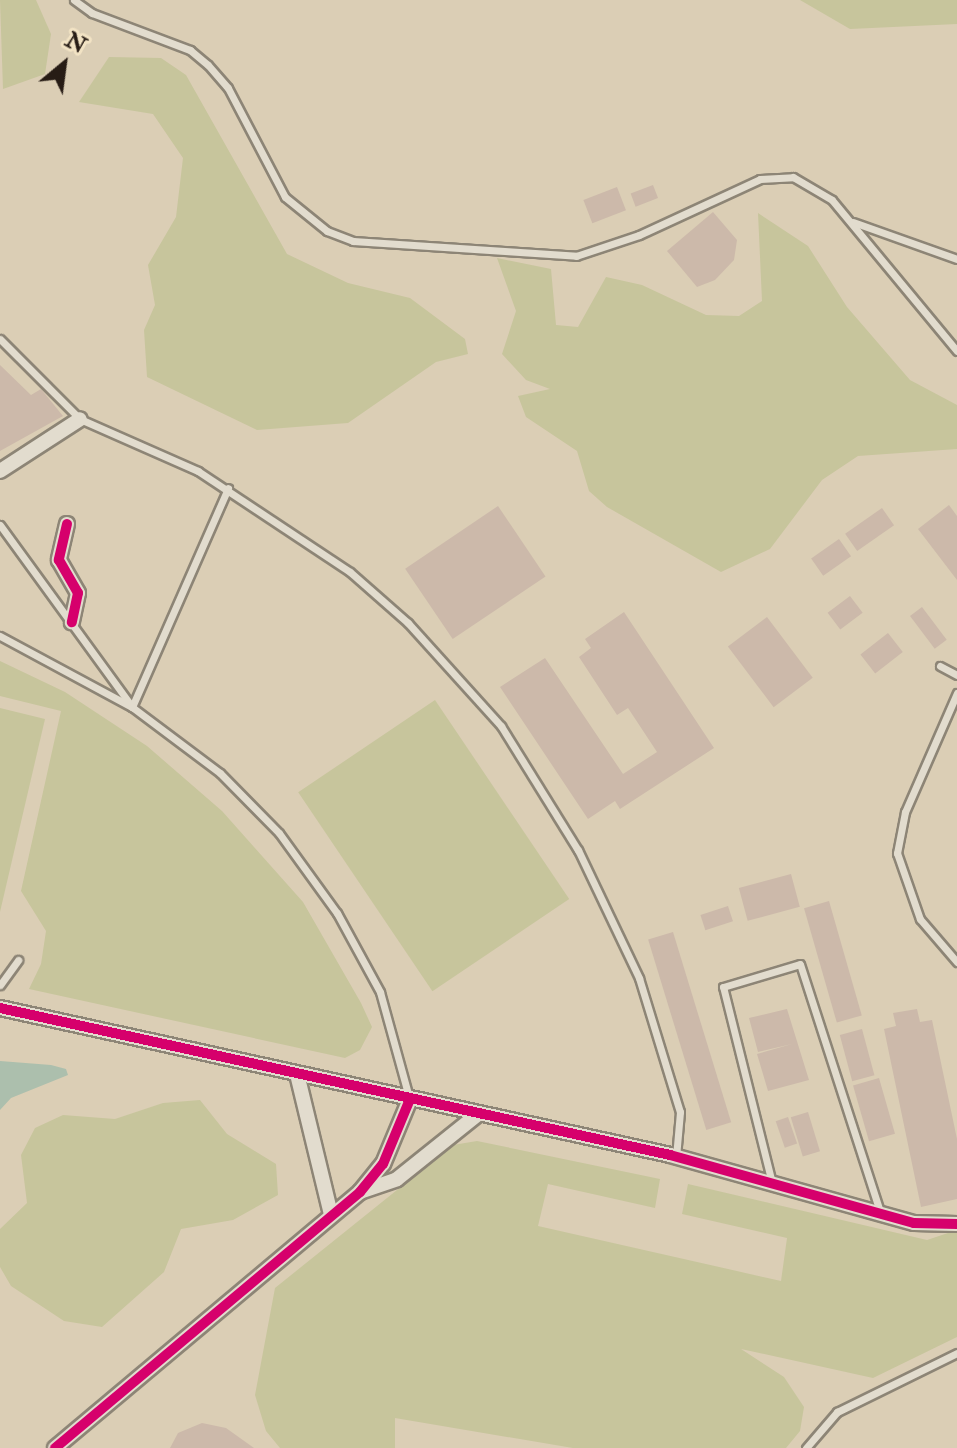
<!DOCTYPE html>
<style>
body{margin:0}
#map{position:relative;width:957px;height:1448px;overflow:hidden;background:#dbceb5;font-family:"IM FELL Double Pica",serif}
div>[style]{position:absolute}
.green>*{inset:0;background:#c7c59c;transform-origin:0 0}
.water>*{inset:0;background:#acbfad}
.building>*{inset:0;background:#ccb9aa;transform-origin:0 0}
.roads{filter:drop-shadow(2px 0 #8d8576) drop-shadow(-2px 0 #8d8576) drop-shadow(0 2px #8d8576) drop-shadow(0 -2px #8d8576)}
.service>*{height:7px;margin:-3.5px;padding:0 3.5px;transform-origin:3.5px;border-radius:3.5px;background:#e2dcce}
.minor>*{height:14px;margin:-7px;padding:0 7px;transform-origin:7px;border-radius:7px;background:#e2dcce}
.cycleway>*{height:10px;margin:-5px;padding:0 5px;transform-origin:5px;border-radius:5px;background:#d6006c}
span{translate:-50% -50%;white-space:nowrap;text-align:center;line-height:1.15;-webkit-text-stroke:8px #f2e3c4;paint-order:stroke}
.north{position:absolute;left:24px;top:24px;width:80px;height:80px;-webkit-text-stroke:6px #f2e3c4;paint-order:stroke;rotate:29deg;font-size:22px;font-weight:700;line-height:32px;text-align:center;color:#271c15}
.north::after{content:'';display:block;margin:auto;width:28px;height:36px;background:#271c15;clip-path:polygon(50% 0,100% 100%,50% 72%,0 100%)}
</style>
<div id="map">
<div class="green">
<div style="clip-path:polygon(0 0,36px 0,51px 34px,45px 74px,3px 89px)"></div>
<div style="clip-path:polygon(800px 0,957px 0,957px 24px,850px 29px)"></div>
<div style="clip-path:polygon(109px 57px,161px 58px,186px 75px,287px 254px,348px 283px,410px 298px,465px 339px,468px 354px,436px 362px,348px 423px,257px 430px,147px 377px,144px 330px,155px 305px,148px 265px,176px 217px,183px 158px,153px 114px,79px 102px)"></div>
<div style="clip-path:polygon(758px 213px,808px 246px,847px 307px,910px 380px,957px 405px,957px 449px,858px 456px,822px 480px,770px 549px,721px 572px,607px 507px,589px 491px,577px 451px,526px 417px,518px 396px,550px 389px,526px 380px,502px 354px,516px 311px,497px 258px,551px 269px,556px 325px,578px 327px,606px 277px,642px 285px,706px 315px,739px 316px,762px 301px)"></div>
<div style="clip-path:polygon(0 661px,65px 692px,147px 746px,222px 811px,303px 902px,361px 1003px,372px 1027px,360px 1050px,345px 1058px,29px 989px,41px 964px,46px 931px,21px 891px,61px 711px,0 696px)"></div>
<div style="left:435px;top:700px;width:240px;height:165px;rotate:56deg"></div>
<div style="clip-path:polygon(0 708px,45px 719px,0 912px)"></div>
<div style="clip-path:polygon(200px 1100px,227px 1134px,276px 1164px,278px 1195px,233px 1220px,181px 1229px,164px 1272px,102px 1327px,64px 1321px,11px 1286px,0 1267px,0 1229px,27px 1203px,21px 1155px,35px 1128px,63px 1115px,115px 1119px,163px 1103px)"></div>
<div style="clip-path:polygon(477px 1141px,660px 1179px,655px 1208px,548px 1184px,538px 1226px,781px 1281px,787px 1238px,682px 1214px,688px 1184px,927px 1240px,957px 1230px,957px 1337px,873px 1378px,741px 1349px,784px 1377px,804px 1407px,800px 1431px,786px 1448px,573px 1448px,395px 1418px,395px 1448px,280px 1448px,266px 1431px,255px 1395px,275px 1288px,453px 1145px)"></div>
</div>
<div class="water">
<div style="clip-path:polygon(0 1061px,51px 1065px,66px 1069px,68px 1075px,11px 1098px,0 1110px)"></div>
</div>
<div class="building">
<div style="left:653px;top:185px;width:14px;height:24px;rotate:69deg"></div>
<div style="left:617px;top:187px;width:25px;height:36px;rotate:69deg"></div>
<div style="clip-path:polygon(713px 212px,737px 240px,734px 260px,715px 280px,697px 287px,667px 251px)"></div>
<div style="clip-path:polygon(0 365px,31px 395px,41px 389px,63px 416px,0 451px)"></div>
<div style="clip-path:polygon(949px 505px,957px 516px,957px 580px,918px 529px)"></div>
<div style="left:498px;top:506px;width:85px;height:112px;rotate:56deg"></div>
<div style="left:882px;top:508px;width:21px;height:45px;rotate:55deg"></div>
<div style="left:839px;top:539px;width:21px;height:34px;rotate:55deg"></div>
<div style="left:850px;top:596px;width:21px;height:28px;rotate:53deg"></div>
<div style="left:922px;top:607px;width:41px;height:15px;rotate:53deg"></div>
<div style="clip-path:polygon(624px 612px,714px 748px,620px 809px,615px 801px,588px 819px,500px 687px,545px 658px,623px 774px,657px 752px,628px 708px,617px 715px,579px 657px,591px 648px,585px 639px)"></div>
<div style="left:767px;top:617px;width:76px;height:49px;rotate:53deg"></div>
<div style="left:888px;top:633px;width:24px;height:35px;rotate:52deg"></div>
<div style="left:791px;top:874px;width:34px;height:54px;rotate:75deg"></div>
<div style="left:829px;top:901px;width:119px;height:26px;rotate:74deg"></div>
<div style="left:728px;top:906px;width:16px;height:29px;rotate:72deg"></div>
<div style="left:673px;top:932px;width:199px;height:26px;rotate:73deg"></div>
<div style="clip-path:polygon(787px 1009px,809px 1080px,768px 1091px,757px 1054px,792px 1044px,758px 1052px,749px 1018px)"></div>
<div style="clip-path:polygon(917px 1009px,920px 1022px,932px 1020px,957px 1139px,957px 1199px,921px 1207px,884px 1029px,896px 1026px,893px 1013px)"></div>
<div style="left:862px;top:1029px;width:48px;height:23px;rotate:75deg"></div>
<div style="left:879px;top:1078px;width:58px;height:27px;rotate:74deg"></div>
<div style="left:808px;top:1112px;width:41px;height:18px;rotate:73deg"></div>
<div style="left:788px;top:1117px;width:28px;height:13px;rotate:71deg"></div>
<div style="clip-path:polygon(202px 1423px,226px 1428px,254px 1448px,170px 1448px,178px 1433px)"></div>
</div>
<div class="roads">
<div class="service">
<div style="left:74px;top:0;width:22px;rotate:36deg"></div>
<div style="left:92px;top:13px;width:105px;rotate:20.7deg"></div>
<div style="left:190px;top:50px;width:23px;rotate:40deg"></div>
<div style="left:208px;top:65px;width:30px;rotate:49deg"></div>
<div style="left:228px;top:88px;width:123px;rotate:62.4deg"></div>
<div style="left:285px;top:197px;width:54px;rotate:39deg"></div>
<div style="left:327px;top:231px;width:28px;rotate:21deg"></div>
<div style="left:353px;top:241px;width:224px;rotate:3.8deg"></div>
<div style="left:576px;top:256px;width:66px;rotate:-18.4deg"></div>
<div style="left:639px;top:235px;width:133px;rotate:-24.8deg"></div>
<div style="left:760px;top:179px;width:33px;rotate:-3deg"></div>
<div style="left:793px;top:177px;width:45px;rotate:30.5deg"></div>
<div style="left:832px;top:200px;width:196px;rotate:50.4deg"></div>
<div style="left:853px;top:222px;width:110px;rotate:19.6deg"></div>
<div style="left:0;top:339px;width:113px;rotate:45deg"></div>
<div style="left:80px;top:419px;width:129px;rotate:23.8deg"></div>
<div style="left:198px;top:471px;width:182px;rotate:33.6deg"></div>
<div style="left:350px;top:572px;width:77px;rotate:41.3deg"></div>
<div style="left:408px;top:623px;width:139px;rotate:47.9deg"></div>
<div style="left:501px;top:726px;width:146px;rotate:58.2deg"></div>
<div style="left:578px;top:850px;width:142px;rotate:64.5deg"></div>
<div style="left:639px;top:978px;width:140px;rotate:73deg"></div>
<div style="left:680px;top:1112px;width:45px;rotate:95.1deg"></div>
<div style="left:0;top:525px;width:225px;rotate:54deg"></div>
<div style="left:132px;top:707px;width:239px;rotate:-66.3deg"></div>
<div style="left:0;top:636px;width:150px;rotate:28.3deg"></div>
<div style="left:132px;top:707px;width:110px;rotate:36.9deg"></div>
<div style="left:220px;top:773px;width:84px;rotate:45.5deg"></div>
<div style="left:279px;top:833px;width:99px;rotate:54.1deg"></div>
<div style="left:337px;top:913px;width:90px;rotate:61.4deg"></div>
<div style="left:380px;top:992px;width:109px;rotate:74.6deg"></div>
<div style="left:940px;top:666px;width:19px;rotate:28deg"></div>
<div style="left:957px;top:693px;width:130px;rotate:113.6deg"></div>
<div style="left:905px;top:812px;width:42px;rotate:101deg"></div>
<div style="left:897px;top:853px;width:70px;rotate:70.8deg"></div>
<div style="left:920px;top:919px;width:57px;rotate:49.3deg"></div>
<div style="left:0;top:985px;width:31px;rotate:-54deg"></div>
<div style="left:772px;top:1183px;width:202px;rotate:-104deg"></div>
<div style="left:723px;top:987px;width:80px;rotate:-16.6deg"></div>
<div style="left:800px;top:964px;width:261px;rotate:72.1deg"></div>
<div style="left:806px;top:1448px;width:48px;rotate:-49.3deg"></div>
<div style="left:837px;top:1412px;width:134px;rotate:-26.2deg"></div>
</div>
<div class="minor">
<div style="left:0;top:471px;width:95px;rotate:-33deg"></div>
<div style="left:67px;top:524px;width:37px;rotate:103deg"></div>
<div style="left:59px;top:560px;width:38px;rotate:60deg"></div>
<div style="left:78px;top:593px;width:30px;rotate:102deg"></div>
<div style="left:0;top:1008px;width:686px;rotate:12.37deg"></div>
<div style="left:670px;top:1155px;width:253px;rotate:15.6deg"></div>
<div style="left:914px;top:1223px;width:43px;rotate:1.3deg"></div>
<div style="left:297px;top:1074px;width:145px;rotate:76.4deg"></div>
<div style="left:360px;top:1192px;width:39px;rotate:-19deg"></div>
<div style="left:397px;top:1179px;width:104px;rotate:-38.7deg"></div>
<div style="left:55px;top:1448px;width:398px;rotate:-40deg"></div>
<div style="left:360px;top:1192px;width:36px;rotate:-51deg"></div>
<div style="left:383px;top:1164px;width:70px;rotate:-67.4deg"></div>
</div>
</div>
<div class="cycleway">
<div style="left:67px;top:524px;width:37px;rotate:103deg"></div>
<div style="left:59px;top:560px;width:38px;rotate:60deg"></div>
<div style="left:78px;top:593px;width:30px;rotate:102deg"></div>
<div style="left:0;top:1008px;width:686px;rotate:12.37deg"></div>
<div style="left:670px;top:1155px;width:253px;rotate:15.6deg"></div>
<div style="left:914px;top:1223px;width:43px;rotate:1.3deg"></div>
<div style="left:55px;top:1448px;width:398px;rotate:-40deg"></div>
<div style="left:360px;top:1192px;width:36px;rotate:-51deg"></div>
<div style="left:383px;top:1164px;width:70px;rotate:-67.4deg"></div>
</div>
<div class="north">N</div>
</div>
